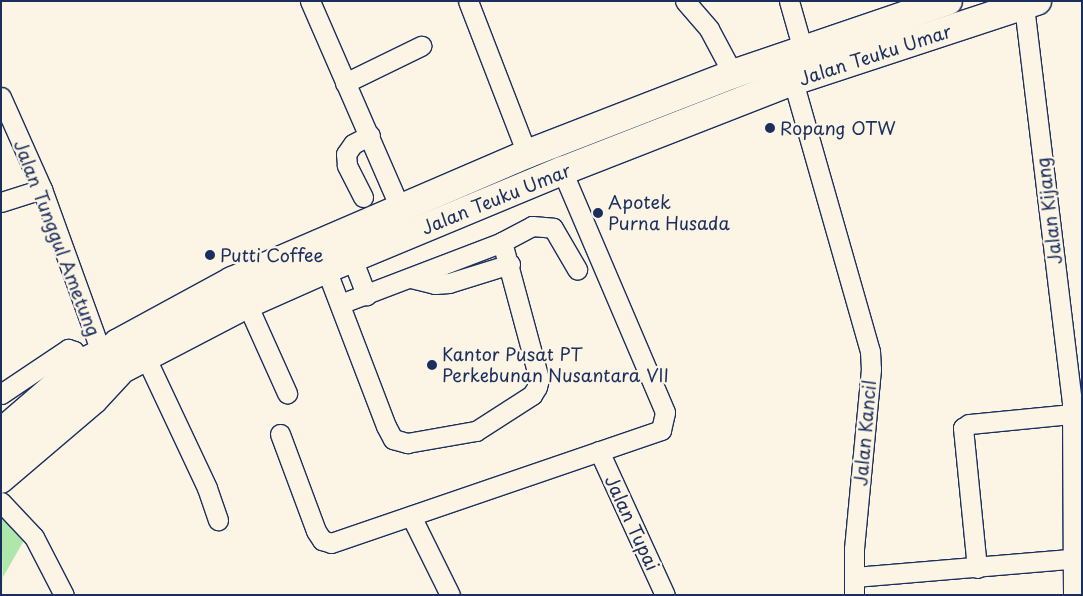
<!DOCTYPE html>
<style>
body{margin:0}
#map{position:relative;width:1083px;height:596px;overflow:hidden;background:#fcf5e5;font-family:"Playpen Sans",sans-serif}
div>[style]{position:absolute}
.green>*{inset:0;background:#afe7aa}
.roads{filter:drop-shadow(1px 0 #1b2f5e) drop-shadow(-1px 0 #1b2f5e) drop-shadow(0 1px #1b2f5e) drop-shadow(0 -1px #1b2f5e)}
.minor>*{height:19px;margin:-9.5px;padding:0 9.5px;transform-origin:9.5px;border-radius:9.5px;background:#fcf5e5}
.major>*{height:24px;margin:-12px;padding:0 12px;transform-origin:12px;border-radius:12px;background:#fcf5e5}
.highway>*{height:28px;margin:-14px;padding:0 14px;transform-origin:14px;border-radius:14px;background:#fcf5e5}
.dots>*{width:14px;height:14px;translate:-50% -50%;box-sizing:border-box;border:2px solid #fcf5e5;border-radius:50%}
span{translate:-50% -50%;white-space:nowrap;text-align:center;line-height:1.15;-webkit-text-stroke:4.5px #fcf5e5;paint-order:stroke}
.street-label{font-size:18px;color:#1b2f5e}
.poi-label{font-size:18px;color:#1b2f5e}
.left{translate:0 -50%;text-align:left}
.frame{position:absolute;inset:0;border:2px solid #1b2f5e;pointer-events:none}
</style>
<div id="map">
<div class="green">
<div style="clip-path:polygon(1px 507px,26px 537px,3px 577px,3px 595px)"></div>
</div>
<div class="roads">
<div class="minor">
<div style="left:310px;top:1px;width:226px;rotate:66.5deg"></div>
<div style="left:468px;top:1px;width:164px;rotate:68.9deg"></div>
<div style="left:685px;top:1px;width:37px;rotate:49deg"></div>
<div style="left:709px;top:29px;width:51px;rotate:61.9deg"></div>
<div style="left:789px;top:1px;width:51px;rotate:74.1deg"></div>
<div style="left:1024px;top:6px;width:400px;rotate:83.1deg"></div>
<div style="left:1072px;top:403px;width:192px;rotate:89.7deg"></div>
<div style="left:793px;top:81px;width:281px;rotate:74.1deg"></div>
<div style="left:870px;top:351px;width:18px;rotate:87deg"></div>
<div style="left:871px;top:369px;width:181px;rotate:95.4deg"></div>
<div style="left:854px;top:549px;width:46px;rotate:90deg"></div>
<div style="left:345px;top:83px;width:85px;rotate:-26deg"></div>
<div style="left:1px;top:97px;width:101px;rotate:66deg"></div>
<div style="left:42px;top:189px;width:173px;rotate:70.1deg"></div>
<div style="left:363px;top:197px;width:36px;rotate:-117deg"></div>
<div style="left:347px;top:165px;width:11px;rotate:-95deg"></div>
<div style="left:346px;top:154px;width:12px;rotate:-55deg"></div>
<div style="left:353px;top:144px;width:19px;rotate:-28deg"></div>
<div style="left:1px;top:202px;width:43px;rotate:-17.6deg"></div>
<div style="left:352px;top:258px;width:40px;rotate:69deg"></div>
<div style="left:326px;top:269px;width:168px;rotate:69.1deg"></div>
<div style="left:386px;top:426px;width:15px;rotate:62deg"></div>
<div style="left:393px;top:439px;width:15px;rotate:16deg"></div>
<div style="left:407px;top:443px;width:70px;rotate:-9.9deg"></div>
<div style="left:476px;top:431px;width:67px;rotate:-32.7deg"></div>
<div style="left:532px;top:395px;width:9px;rotate:-58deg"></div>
<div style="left:537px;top:387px;width:8px;rotate:-76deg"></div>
<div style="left:539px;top:379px;width:142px;rotate:-105.1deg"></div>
<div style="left:411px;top:278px;width:25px;rotate:14deg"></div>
<div style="left:435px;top:284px;width:14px;rotate:-4deg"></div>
<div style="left:449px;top:283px;width:64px;rotate:-17.3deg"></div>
<div style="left:247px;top:304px;width:98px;rotate:65.8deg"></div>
<div style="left:340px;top:304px;width:173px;rotate:-20.9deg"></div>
<div style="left:502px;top:242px;width:34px;rotate:-28deg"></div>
<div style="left:532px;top:226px;width:21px;rotate:5deg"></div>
<div style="left:553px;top:228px;width:48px;rotate:59.7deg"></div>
<div style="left:145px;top:356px;width:146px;rotate:64.8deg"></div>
<div style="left:207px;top:488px;width:34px;rotate:71deg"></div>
<div style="left:1px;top:394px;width:81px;rotate:-33.9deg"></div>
<div style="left:68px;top:349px;width:6px;rotate:18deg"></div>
<div style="left:74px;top:351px;width:13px;rotate:61deg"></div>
<div style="left:280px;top:434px;width:103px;rotate:69.6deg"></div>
<div style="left:316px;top:531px;width:11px;rotate:56deg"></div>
<div style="left:322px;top:540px;width:9px;rotate:18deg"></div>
<div style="left:331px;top:543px;width:349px;rotate:-18.9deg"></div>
<div style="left:661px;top:430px;width:18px;rotate:-77deg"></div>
<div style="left:665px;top:412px;width:262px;rotate:-113.1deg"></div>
<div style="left:599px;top:451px;width:158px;rotate:65.4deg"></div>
<div style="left:1px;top:502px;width:48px;rotate:46.7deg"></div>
<div style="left:34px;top:537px;width:65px;rotate:62.7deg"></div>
<div style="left:411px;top:516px;width:88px;rotate:63.7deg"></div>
<div style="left:977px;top:568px;width:141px;rotate:-95.7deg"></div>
<div style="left:963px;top:428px;width:7px;rotate:-34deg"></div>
<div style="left:969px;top:424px;width:114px;rotate:-5.6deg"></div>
<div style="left:855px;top:577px;width:228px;rotate:-4.8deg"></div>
</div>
<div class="major">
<div style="left:1px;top:430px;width:104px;rotate:-40.7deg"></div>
<div style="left:80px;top:362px;width:37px;rotate:-27deg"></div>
<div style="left:1px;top:481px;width:123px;rotate:-40.4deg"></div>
<div style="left:95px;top:401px;width:37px;rotate:-47deg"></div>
</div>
<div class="highway">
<div style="left:83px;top:383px;width:53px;rotate:-48.8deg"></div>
<div style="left:118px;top:343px;width:130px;rotate:-28.5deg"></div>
<div style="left:232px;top:281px;width:321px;rotate:-23.3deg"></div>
<div style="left:527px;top:154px;width:221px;rotate:-21.2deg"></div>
<div style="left:733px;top:74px;width:227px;rotate:-18.8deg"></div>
<div style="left:1px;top:452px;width:91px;rotate:-38.8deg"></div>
<div style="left:72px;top:395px;width:197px;rotate:-27.5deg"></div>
<div style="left:247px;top:304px;width:86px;rotate:-23.9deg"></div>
<div style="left:326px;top:269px;width:256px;rotate:-22.6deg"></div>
<div style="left:562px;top:171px;width:248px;rotate:-21.3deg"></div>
<div style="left:793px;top:81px;width:257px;rotate:-18.2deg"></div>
</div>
</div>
<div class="dots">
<div style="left:770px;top:128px;background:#1b2f5e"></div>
<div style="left:598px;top:213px;background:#1b2f5e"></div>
<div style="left:210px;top:255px;background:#1b2f5e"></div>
<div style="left:432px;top:365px;background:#1b2f5e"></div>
</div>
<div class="street-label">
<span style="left:875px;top:55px;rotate:-18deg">Jalan Teuku Umar</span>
<span style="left:496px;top:199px;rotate:-22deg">Jalan Teuku Umar</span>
<span style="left:1049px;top:211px;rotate:-97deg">Jalan Kijang</span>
<span style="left:57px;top:238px;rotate:69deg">Jalan Tunggul Ametung</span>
<span style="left:865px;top:433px;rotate:-85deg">Jalan Kancil</span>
<span style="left:632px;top:523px;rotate:65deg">Jalan Tupai</span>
</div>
<div class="poi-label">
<span class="left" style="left:780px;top:128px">Ropang OTW</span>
<span class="left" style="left:608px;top:213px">Apotek<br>Purna Husada</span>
<span class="left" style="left:220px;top:255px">Putti Coffee</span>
<span class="left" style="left:442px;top:365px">Kantor Pusat PT<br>Perkebunan Nusantara VII</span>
</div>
<div class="frame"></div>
</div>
